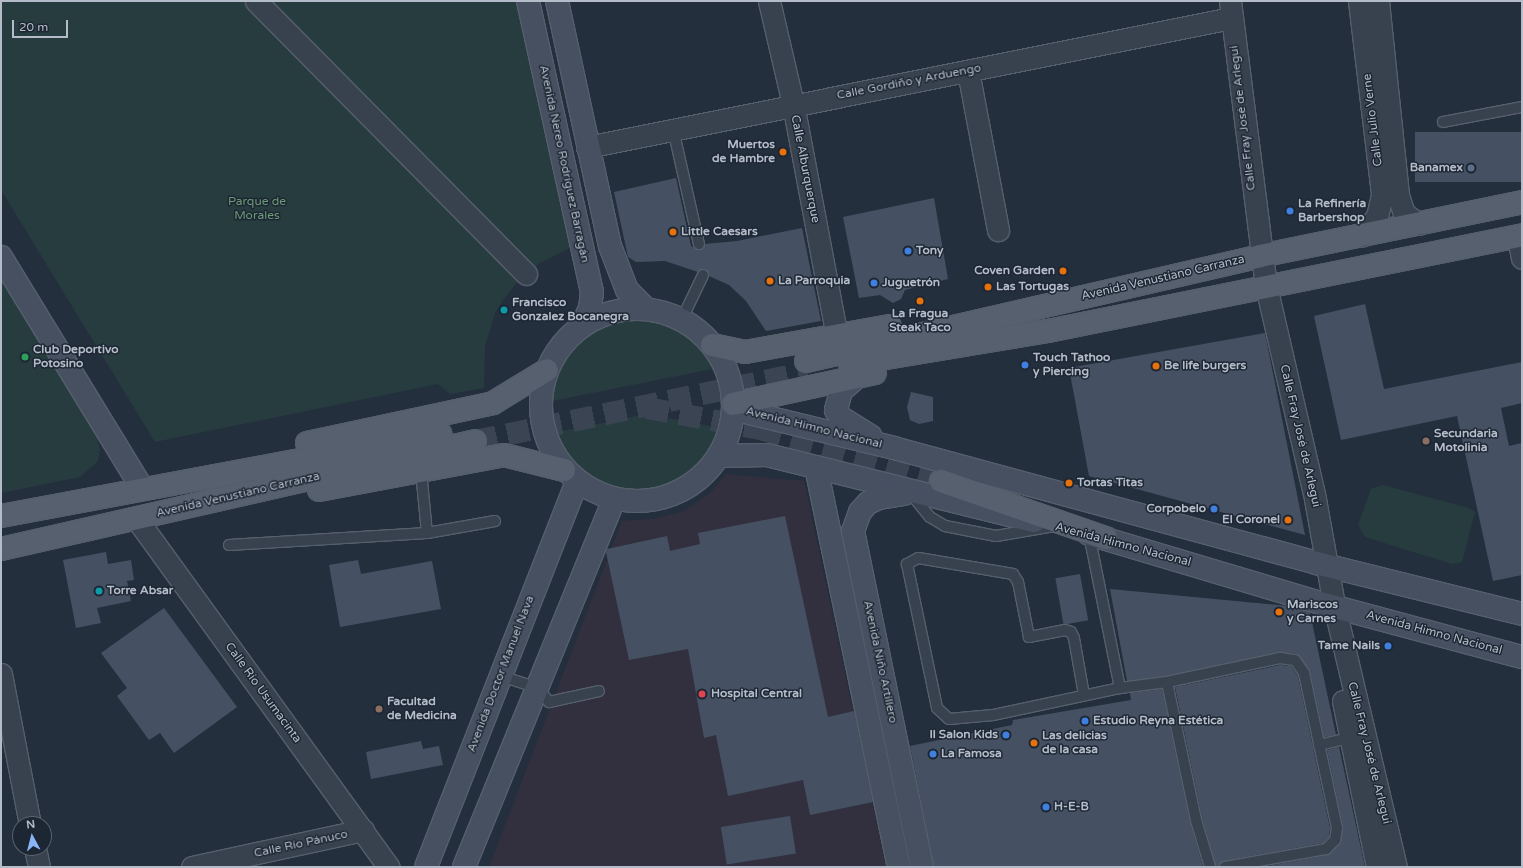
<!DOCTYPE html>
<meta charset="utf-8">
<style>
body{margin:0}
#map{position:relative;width:1523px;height:868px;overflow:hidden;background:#242f3e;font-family:"Varela Round",sans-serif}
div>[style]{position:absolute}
.medical>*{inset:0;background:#32303f}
.green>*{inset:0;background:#263c3f}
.building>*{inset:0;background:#455162;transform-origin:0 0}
.primary-tunnel>*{height:22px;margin-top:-11px;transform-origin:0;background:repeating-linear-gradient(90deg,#3a4453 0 22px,transparent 0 33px)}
.roads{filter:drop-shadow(1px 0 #565f6c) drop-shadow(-1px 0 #565f6c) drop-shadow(0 1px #565f6c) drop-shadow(0 -1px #565f6c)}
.lane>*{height:10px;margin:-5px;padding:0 5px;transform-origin:5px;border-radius:5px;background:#38414e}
.street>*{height:21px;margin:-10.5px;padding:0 10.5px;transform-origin:10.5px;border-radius:10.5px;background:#38414e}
.secondary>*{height:22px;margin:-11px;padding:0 11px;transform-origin:11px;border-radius:11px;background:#465061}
.secondary>.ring{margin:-11px;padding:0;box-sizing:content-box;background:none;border:22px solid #465061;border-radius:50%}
.primary>*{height:22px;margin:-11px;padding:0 11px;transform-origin:11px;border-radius:11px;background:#56606e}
.dots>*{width:11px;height:11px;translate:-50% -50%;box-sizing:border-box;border:2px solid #1d2633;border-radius:50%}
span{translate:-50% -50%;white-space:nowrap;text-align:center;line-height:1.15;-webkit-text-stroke:3px #1d2633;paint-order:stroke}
.street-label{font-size:12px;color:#b4bcc9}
.poi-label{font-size:12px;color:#b4bcc9;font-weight:700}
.right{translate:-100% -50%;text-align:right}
.left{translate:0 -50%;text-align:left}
.park-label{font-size:12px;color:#6b9a76}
.frame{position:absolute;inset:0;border:2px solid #b4bcc9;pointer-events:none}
.north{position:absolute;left:12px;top:816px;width:40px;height:40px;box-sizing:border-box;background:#1d2633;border:1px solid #59626f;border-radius:50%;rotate:353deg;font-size:11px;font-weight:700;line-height:16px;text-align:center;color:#b4bcc9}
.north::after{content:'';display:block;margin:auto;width:14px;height:18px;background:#8ab4f8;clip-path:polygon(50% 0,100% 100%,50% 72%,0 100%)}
.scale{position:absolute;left:12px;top:20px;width:56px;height:18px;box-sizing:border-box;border:2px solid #b4bcc9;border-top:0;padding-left:5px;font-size:12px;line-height:14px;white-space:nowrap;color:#b4bcc9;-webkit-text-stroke:3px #1d2633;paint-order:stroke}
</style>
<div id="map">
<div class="medical">
<div style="clip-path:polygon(726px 474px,804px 481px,886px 867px,489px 867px,622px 521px,654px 519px,684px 511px,710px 493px)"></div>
</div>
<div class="green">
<div style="clip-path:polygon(1px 1px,519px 1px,574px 246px,540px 263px,520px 279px,503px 300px,495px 313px,485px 346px,484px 388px,450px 394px,438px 384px,155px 442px,1px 190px)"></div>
<div style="clip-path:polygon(1px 279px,96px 436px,100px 449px,98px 461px,80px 477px,1px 493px)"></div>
<div style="clip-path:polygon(633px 320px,659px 323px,686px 334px,704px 351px,712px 369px,552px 401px,551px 394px,557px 372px,587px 334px,607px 324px)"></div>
<div style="clip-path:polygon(646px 414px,720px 428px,711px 451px,692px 472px,671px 485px,645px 491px,615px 490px,599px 483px,582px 474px,559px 443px,558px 432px)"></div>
<div style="clip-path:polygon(1383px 485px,1469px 508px,1475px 512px,1462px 562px,1452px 564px,1365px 537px,1358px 525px,1371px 489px)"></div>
</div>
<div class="building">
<div style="left:1522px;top:132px;width:50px;height:107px;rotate:90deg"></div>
<div style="clip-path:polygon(676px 178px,691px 246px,697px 250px,703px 249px,705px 244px,737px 241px,802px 228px,821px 321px,766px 331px,746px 301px,729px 285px,709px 276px,706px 269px,698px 272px,665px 261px,636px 262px,628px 257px,614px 192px)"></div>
<div style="clip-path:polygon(934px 198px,948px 279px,905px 290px,901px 299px,893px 303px,880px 295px,859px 298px,843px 217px)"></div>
<div style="clip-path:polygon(1365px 304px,1384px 389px,1522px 362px,1522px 403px,1501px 408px,1509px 446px,1522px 443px,1522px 575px,1493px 581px,1457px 416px,1341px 440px,1314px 316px)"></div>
<div style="clip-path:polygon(1265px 333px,1305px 535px,1089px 476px,1069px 368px)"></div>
<div style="clip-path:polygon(911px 392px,933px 397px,933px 421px,919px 424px,910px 420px,907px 407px)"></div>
<div style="clip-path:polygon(785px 516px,828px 717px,854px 711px,873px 802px,810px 815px,803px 780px,728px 796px,716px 735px,704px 738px,688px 649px,629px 660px,606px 552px,607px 549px,667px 536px,670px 551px,700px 544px,698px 533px)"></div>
<div style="clip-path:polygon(106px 552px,108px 564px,131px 560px,134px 580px,127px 581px,131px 601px,97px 608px,101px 623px,76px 628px,63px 560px)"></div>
<div style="clip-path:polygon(358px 560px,361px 574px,432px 561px,441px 609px,340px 627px,329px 565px)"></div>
<div style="left:1080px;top:574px;width:47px;height:25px;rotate:80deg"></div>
<div style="clip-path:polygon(1110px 589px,1289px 606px,1310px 613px,1336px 735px,1324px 737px,1310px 671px,1296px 654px,1279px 652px,1166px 676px,1127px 681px)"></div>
<div style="clip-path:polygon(164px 608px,237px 707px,174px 753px,160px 733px,149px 740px,117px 696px,127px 688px,101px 653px)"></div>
<div style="clip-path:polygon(1280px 665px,1291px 666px,1298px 676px,1330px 828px,1329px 837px,1323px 843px,1224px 861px,1216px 867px,1202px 818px,1175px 687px)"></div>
<div style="clip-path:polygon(1162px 689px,1190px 821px,1203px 867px,934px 867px,910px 746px,1012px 725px,1013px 720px,1131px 700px,1130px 693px)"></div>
<div style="clip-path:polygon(421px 741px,423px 749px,439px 746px,443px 765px,371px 779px,366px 752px)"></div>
<div style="clip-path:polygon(1339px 747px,1365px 867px,1262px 867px,1327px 855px,1340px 844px,1343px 827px,1327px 750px)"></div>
<div style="left:790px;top:816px;width:38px;height:70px;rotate:81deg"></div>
</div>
<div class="primary-tunnel">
<div style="left:647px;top:408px;width:115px;rotate:10.5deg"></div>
<div style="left:760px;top:429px;width:188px;rotate:16deg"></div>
<div style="left:475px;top:441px;width:340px;rotate:-11.7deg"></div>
</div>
<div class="roads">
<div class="lane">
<div style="left:1443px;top:122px;width:80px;rotate:-10.8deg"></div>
<div style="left:673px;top:129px;width:118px;rotate:77.3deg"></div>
<div style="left:681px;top:321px;width:51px;rotate:-64.4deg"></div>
<div style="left:421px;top:471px;width:62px;rotate:84.5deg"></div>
<div style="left:427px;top:533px;width:69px;rotate:-10deg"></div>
<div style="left:912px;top:495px;width:28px;rotate:51deg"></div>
<div style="left:930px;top:517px;width:17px;rotate:31deg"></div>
<div style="left:945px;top:526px;width:52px;rotate:11.1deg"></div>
<div style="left:996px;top:536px;width:59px;rotate:-9.8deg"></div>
<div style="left:229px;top:545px;width:198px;rotate:-3.5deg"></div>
<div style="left:501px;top:676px;width:39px;rotate:18deg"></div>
<div style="left:538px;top:688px;width:18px;rotate:52deg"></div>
<div style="left:549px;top:702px;width:51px;rotate:-12.4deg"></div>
<div style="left:1120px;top:688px;width:47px;rotate:-7.3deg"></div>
<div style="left:1084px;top:695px;width:58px;rotate:-100deg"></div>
<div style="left:1074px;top:638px;width:7px;rotate:-117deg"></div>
<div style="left:1071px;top:632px;width:6px;rotate:-162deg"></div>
<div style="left:1065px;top:630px;width:37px;rotate:169deg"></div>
<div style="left:1029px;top:637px;width:56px;rotate:-101.3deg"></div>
<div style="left:1018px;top:582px;width:9px;rotate:-122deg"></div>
<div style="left:1013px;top:574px;width:96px;rotate:-170.4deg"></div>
<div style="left:918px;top:558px;width:13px;rotate:151deg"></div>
<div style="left:907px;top:564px;width:147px;rotate:78.2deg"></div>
<div style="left:937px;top:708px;width:16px;rotate:43deg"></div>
<div style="left:949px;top:719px;width:44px;rotate:-5.2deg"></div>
<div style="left:993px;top:715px;width:130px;rotate:-12deg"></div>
<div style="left:1120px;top:688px;width:157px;rotate:-101.4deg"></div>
<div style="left:1319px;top:745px;width:32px;rotate:-13deg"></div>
<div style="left:1210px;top:867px;width:49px;rotate:-106.6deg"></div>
<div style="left:1196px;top:820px;width:141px;rotate:-101.9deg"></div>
<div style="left:1167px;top:682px;width:116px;rotate:-12deg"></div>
<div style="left:1280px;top:658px;width:15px;rotate:8deg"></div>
<div style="left:1295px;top:660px;width:16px;rotate:55deg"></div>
<div style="left:1304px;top:673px;width:158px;rotate:78deg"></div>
<div style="left:1337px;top:828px;width:12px;rotate:99deg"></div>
<div style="left:1335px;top:840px;width:13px;rotate:135deg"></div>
<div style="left:1326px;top:849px;width:103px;rotate:169.9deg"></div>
</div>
<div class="street">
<div style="left:256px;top:1px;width:384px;rotate:45.3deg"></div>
<div style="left:769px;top:1px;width:106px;rotate:76.9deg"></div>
<div style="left:793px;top:104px;width:237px;rotate:79.3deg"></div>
<div style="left:1230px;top:1px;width:287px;rotate:82.8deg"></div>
<div style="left:1266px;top:286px;width:219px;rotate:77deg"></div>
<div style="left:1315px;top:499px;width:108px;rotate:79.8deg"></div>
<div style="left:1334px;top:605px;width:269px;rotate:76.7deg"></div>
<div style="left:1359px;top:1px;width:195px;rotate:83.2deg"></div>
<div style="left:1382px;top:195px;width:22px;rotate:103deg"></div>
<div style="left:1377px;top:216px;width:24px;rotate:126deg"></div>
<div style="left:1378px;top:1px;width:195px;rotate:84.1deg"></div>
<div style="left:1398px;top:195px;width:19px;rotate:72deg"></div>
<div style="left:1404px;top:213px;width:18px;rotate:38deg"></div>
<div style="left:968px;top:71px;width:162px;rotate:79.3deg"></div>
<div style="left:587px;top:147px;width:657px;rotate:-11.33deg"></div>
<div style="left:1518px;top:236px;width:22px;rotate:80deg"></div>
<div style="left:136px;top:518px;width:431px;rotate:54.1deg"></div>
<div style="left:1px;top:674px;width:153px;rotate:79.1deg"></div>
<div style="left:1343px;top:701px;width:169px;rotate:78.4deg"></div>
<div style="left:35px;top:848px;width:19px;rotate:78deg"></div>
<div style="left:192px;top:867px;width:175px;rotate:-12.2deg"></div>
</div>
<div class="secondary">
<div style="left:528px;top:1px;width:298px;rotate:77.6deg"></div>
<div style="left:592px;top:292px;width:16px;rotate:97deg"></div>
<div style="left:590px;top:308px;width:20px;rotate:114deg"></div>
<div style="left:557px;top:1px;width:251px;rotate:77.8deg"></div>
<div style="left:610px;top:246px;width:47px;rotate:68.9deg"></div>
<div style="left:627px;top:290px;width:27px;rotate:45deg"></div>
<div style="left:1px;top:257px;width:271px;rotate:58.6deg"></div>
<div class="ring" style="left:541px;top:309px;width:170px;height:170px"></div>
<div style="left:858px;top:376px;width:23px;rotate:139deg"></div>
<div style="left:841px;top:391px;width:20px;rotate:105deg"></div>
<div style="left:836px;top:410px;width:8px;rotate:60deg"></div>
<div style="left:840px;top:417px;width:36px;rotate:32deg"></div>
<div style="left:733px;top:409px;width:166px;rotate:13.6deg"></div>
<div style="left:894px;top:448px;width:437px;rotate:15.2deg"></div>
<div style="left:1316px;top:563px;width:212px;rotate:13.9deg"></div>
<div style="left:719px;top:456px;width:48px;rotate:-1.2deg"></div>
<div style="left:767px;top:455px;width:275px;rotate:13.9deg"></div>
<div style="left:816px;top:467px;width:409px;rotate:78.3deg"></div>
<div style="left:904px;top:494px;width:25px;rotate:171deg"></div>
<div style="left:879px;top:498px;width:12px;rotate:156deg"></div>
<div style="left:868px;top:503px;width:12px;rotate:132deg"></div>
<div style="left:860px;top:512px;width:20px;rotate:110deg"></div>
<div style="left:853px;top:531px;width:343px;rotate:78.4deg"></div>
<div style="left:1089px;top:534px;width:245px;rotate:16.6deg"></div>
<div style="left:1324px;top:604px;width:205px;rotate:15deg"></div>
<div style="left:426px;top:867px;width:414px;rotate:-68.6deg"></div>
<div style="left:464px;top:867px;width:397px;rotate:-67.8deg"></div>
</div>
<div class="primary">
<div style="left:712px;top:345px;width:34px;rotate:12deg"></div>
<div style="left:745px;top:352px;width:147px;rotate:-10.2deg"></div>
<div style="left:806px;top:361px;width:466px;rotate:-13deg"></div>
<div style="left:1260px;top:256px;width:268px;rotate:-11.6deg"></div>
<div style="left:850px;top:364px;width:201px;rotate:-9.5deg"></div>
<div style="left:1048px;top:331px;width:484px;rotate:-11.4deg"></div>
<div style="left:733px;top:404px;width:145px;rotate:-12.3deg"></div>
<div style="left:307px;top:443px;width:190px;rotate:-12.1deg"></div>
<div style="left:493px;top:403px;width:63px;rotate:-31.4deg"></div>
<div style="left:941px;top:481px;width:175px;rotate:19.1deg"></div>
<div style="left:319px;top:490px;width:188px;rotate:-10.7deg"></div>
<div style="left:504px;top:455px;width:62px;rotate:14deg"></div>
<div style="left:1px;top:516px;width:447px;rotate:-10.6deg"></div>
<div style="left:1px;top:549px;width:486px;rotate:-12.8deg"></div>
</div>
</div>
<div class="dots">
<div style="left:783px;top:152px;background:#e8710a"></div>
<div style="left:1471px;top:168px;background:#5c6f8a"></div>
<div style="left:1290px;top:211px;background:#3f7fe0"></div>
<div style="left:673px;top:232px;background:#e8710a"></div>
<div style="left:908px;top:251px;background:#3f7fe0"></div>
<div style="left:1063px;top:271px;background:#e8710a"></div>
<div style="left:770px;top:281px;background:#e8710a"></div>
<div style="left:874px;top:283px;background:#3f7fe0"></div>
<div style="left:988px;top:287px;background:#e8710a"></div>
<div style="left:920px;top:301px;background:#e8710a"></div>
<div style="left:504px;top:310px;background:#0f9aa8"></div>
<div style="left:25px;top:357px;background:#2e9e5b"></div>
<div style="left:1025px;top:365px;background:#3f7fe0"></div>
<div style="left:1156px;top:366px;background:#e8710a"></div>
<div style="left:1426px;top:441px;background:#8d6e63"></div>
<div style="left:1069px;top:483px;background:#e8710a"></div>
<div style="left:1214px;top:509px;background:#3f7fe0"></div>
<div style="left:1288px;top:520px;background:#e8710a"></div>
<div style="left:99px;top:591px;background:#0f9aa8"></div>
<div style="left:1279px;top:612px;background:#e8710a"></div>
<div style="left:1388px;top:646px;background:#3f7fe0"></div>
<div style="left:702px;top:694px;background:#e0444e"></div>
<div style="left:379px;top:709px;background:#8d6e63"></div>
<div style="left:1085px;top:721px;background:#3f7fe0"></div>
<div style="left:1006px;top:735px;background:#3f7fe0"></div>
<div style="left:1034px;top:743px;background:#e8710a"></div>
<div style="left:933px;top:754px;background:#3f7fe0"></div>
<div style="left:1046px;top:807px;background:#3f7fe0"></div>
</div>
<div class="street-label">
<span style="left:909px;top:82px;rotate:-11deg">Calle Gordiño y Arduengo</span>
<span style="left:1243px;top:118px;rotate:-97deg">Calle Fray José de Arlegui</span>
<span style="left:1373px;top:120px;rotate:-97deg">Calle Julio Verne</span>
<span style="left:564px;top:164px;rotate:78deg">Avenida Nereo Rodríguez Barragán</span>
<span style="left:805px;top:169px;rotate:79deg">Calle Alburquerque</span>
<span style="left:1163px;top:278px;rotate:-13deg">Avenida Venustiano Carranza</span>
<span style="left:814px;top:428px;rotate:14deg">Avenida Himno Nacional</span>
<span style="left:1300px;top:436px;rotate:77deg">Calle Fray José de Arlegui</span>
<span style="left:238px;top:495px;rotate:-13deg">Avenida Venustiano Carranza</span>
<span style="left:1123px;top:545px;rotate:15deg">Avenida Himno Nacional</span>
<span style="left:1434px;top:633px;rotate:15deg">Avenida Himno Nacional</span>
<span style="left:880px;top:662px;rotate:78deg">Avenida Niño Artillero</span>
<span style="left:501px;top:674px;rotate:-69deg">Avenida Doctor Manuel Nava</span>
<span style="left:263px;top:693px;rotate:54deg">Calle Río Usumacinta</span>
<span style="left:1369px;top:753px;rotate:76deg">Calle Fray José de Arlegui</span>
<span style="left:301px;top:844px;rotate:-12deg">Calle Río Pánuco</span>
</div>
<div class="poi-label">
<span class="right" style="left:775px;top:152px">Muertos<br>de Hambre</span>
<span class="right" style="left:1463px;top:168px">Banamex</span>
<span class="left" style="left:1298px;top:211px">La Refinería<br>Barbershop</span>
<span class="left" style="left:681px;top:232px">Little Caesars</span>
<span class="left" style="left:916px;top:251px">Tony</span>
<span class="right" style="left:1055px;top:271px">Coven Garden</span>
<span class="left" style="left:778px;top:281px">La Parroquia</span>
<span class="left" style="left:882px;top:283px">Juguetrón</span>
<span class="left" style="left:996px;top:287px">Las Tortugas</span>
<span class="left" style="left:512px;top:310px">Francisco<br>Gonzalez Bocanegra</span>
<span style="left:920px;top:321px">La Fragua<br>Steak Taco</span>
<span class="left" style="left:33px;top:357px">Club Deportivo<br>Potosino</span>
<span class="left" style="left:1033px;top:365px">Touch Tathoo<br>y Piercing</span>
<span class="left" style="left:1164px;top:366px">Be life burgers</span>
<span class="left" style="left:1434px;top:441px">Secundaria<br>Motolinia</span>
<span class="left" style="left:1077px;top:483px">Tortas Titas</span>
<span class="right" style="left:1206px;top:509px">Corpobelo</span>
<span class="right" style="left:1280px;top:520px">El Coronel</span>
<span class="left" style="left:107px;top:591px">Torre Absar</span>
<span class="left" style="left:1287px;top:612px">Mariscos<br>y Carnes</span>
<span class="right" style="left:1380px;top:646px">Tame Nails</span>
<span class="left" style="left:711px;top:694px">Hospital Central</span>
<span class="left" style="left:387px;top:709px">Facultad<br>de Medicina</span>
<span class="left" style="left:1093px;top:721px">Estudio Reyna Estética</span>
<span class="right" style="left:998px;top:735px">Il Salon Kids</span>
<span class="left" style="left:1042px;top:743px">Las delicias<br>de la casa</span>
<span class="left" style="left:941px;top:754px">La Famosa</span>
<span class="left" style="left:1054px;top:807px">H-E-B</span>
</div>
<div class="park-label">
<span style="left:257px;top:209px">Parque de<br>Morales</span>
</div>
<div class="frame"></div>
<div class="north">N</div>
<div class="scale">20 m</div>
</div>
